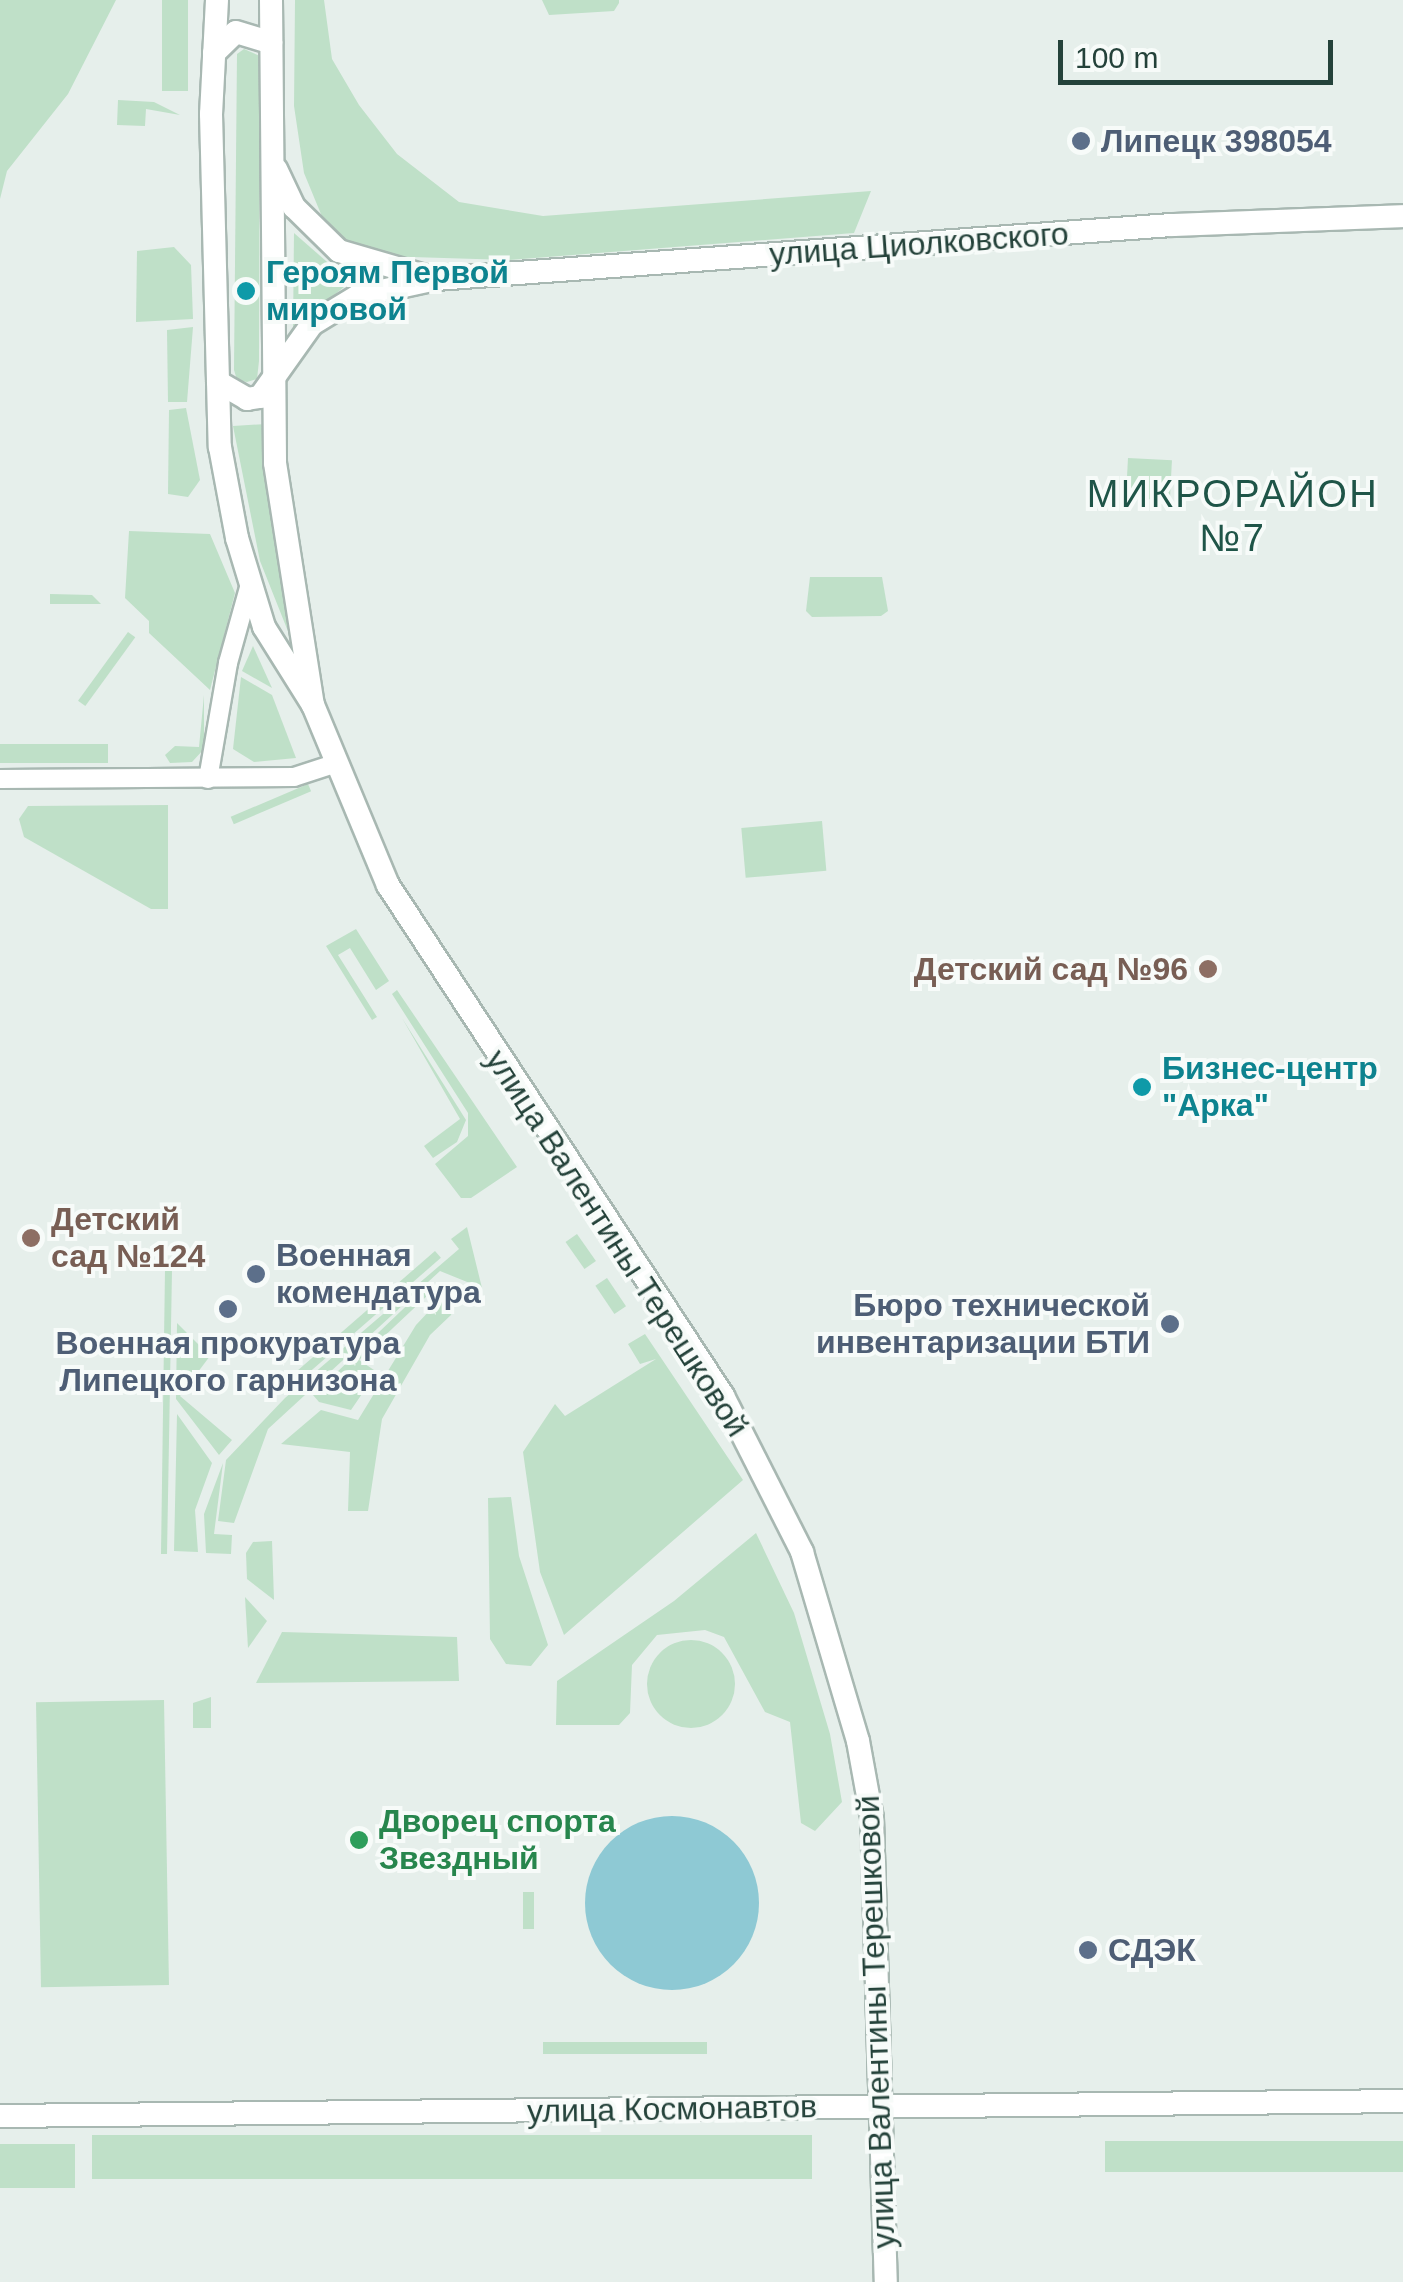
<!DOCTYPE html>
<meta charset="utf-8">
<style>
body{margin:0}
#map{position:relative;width:1403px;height:2282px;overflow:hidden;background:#e6efeb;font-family:Helvetica,sans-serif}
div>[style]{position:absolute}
.green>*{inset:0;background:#bfe0c8;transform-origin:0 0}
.round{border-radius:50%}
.water>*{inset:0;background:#8ec9d4}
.roads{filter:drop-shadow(2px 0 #a8b8b2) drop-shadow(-2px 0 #a8b8b2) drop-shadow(0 2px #a8b8b2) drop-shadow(0 -2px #a8b8b2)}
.street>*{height:18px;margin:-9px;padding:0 9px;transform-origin:9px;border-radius:9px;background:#fff}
.secondary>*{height:22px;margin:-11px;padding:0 11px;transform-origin:11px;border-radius:11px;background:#fff}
.dots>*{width:28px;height:28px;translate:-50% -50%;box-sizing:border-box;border:5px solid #f7fbf9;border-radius:50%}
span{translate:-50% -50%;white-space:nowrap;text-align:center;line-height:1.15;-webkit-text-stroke:8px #f7fbf9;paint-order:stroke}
.service-label{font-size:32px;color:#4e5e75;font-weight:700}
.left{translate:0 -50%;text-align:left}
.right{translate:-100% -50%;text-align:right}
.street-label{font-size:32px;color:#24423a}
.culture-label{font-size:32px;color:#0d838f;font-weight:700}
.education-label{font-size:32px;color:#785e54;font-weight:700}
.leisure-label{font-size:32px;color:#27864d;font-weight:700}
.quarter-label{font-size:38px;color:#1f5548;letter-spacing:2.5px}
.scale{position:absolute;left:1058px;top:40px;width:275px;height:45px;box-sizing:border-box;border:5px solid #24423a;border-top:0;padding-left:12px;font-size:30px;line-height:35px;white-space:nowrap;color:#24423a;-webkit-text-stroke:8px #f7fbf9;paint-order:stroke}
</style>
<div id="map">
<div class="green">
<div style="clip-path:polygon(0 0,116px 0,68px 94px,7px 171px,0 199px)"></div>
<div style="left:162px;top:0;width:26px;height:91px"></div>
<div style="clip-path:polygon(295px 0,324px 0,332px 59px,359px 105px,397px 154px,459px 202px,543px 216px,871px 191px,854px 233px,509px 260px,379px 256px,342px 240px,323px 219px,304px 173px,294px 106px)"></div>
<div style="clip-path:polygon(542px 0,619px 0,619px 3px,614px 11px,549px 15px)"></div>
<div style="clip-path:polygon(244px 49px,260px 56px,259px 361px,257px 379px,247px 382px,237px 380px,234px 370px,237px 54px)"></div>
<div style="clip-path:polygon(118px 100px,154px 102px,180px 115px,146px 109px,145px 126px,117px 125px)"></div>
<div style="clip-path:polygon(294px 233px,350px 282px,293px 329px)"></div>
<div style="clip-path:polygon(174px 247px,191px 265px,193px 319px,136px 322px,137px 251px)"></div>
<div style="clip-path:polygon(193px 327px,187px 402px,168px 402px,167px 330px)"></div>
<div style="clip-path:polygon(186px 408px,200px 480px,188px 497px,168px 494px,169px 410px)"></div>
<div style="clip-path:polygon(266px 424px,279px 568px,301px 664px,260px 561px,233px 426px)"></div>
<div style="left:1128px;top:458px;width:44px;height:40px;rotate:3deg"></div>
<div style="clip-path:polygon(129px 531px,210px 534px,235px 593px,210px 690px,149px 633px,149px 621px,125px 598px)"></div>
<div style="clip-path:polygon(810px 577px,882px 577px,888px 611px,881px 616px,812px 617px,806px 611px)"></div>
<div style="clip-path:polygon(50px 594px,92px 595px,101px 604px,50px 604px)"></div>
<div style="left:128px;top:632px;width:9px;height:85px;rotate:36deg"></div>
<div style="clip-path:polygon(253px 646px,272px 688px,242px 671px)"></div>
<div style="clip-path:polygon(241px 677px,272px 695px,296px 758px,254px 762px,233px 749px)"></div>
<div style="clip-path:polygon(204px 695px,204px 749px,192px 762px,170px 763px,165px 755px,175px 746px,199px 747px)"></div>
<div style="left:108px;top:744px;width:19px;height:108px;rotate:90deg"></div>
<div style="left:308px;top:784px;width:8px;height:84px;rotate:67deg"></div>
<div style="clip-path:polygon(168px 805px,168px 909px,151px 909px,24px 837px,19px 819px,28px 806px)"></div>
<div style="left:822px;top:821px;width:50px;height:81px;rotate:85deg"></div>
<div style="clip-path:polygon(356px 929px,389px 981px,376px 990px,350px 948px,338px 955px,377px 1017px,372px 1020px,326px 946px)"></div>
<div style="clip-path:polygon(397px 990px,517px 1167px,471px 1198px,461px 1198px,435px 1164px,468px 1136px,468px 1113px,392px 994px)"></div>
<div style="clip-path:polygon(402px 1018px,466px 1120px,457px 1142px,433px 1158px,424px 1146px,460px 1119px)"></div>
<div style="clip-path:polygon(467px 1227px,482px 1288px,440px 1271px,268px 1429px,234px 1523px,218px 1521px,226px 1460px,285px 1398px,459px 1249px,451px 1239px)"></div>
<div style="left:577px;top:1234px;width:33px;height:14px;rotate:55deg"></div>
<div style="left:435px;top:1251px;width:9px;height:206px;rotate:49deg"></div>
<div style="clip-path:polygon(165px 1270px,172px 1270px,167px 1554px,161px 1554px)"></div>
<div style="left:607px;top:1278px;width:34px;height:14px;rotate:56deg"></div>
<div style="clip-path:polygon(423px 1290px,428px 1295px,359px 1360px,377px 1372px,351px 1410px,319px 1402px,313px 1395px)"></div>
<div style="clip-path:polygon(448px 1291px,458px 1292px,451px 1315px,430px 1335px,382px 1419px,368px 1511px,348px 1511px,350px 1452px,281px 1444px,321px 1410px,358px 1420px,416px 1325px)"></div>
<div style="clip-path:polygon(177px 1323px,210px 1356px,180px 1396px,232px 1440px,219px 1455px,176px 1399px)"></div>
<div style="clip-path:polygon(645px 1334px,743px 1480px,564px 1635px,540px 1572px,523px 1452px,555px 1404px,565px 1416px,656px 1359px,640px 1364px,628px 1344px)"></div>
<div style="clip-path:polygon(177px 1414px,212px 1463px,195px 1510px,198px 1552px,174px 1551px)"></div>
<div style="clip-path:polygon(223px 1463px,214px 1534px,232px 1535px,231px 1554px,206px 1553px,204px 1514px)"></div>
<div style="clip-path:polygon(511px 1497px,519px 1556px,548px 1645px,531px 1666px,506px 1664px,490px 1639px,488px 1498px)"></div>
<div style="clip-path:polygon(756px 1533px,794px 1613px,830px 1734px,842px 1802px,815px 1831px,801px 1823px,790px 1722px,765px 1712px,724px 1637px,705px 1630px,657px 1635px,632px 1665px,630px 1713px,619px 1725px,556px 1725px,557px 1681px,674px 1601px)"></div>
<div style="clip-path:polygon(272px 1541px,274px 1600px,247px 1579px,246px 1553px,253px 1542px)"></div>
<div style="clip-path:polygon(245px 1597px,267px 1621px,248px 1648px)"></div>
<div style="clip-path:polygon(282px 1632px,457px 1637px,459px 1681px,256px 1683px)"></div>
<div class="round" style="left:647px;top:1640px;width:88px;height:88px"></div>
<div style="clip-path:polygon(211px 1697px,211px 1728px,193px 1728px,193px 1703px)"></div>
<div style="left:164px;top:1700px;width:285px;height:128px;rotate:89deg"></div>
<div style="left:523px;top:1892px;width:11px;height:37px"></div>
<div style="left:707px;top:2042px;width:12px;height:164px;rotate:90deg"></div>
<div style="left:812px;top:2135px;width:44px;height:720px;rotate:90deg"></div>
<div style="left:1403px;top:2141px;width:31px;height:298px;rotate:90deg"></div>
<div style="left:75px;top:2144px;width:44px;height:75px;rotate:90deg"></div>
</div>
<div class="water">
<div class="round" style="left:585px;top:1816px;width:174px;height:174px"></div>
</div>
<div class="roads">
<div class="street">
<div style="left:0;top:779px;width:294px;rotate:-0.4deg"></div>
<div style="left:294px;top:777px;width:42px;rotate:-18deg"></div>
<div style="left:208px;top:779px;width:118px;rotate:-80.2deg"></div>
<div style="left:228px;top:663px;width:82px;rotate:-74.4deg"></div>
</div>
<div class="secondary">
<div style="left:217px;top:0;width:114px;rotate:93deg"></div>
<div style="left:211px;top:114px;width:333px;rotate:88.5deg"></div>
<div style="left:220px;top:447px;width:93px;rotate:79.4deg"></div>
<div style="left:237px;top:538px;width:93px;rotate:73.1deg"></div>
<div style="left:264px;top:627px;width:92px;rotate:57.9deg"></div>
<div style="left:271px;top:0;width:463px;rotate:89.5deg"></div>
<div style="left:275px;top:463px;width:245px;rotate:81.1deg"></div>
<div style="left:313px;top:705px;width:195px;rotate:67.4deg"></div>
<div style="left:388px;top:885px;width:611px;rotate:56.75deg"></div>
<div style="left:723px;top:1396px;width:175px;rotate:63.1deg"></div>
<div style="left:802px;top:1552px;width:197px;rotate:73.5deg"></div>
<div style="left:858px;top:1741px;width:78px;rotate:79.7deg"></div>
<div style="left:872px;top:1818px;width:464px;rotate:88.3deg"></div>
<div style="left:214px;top:53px;width:30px;rotate:-44deg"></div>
<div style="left:236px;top:32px;width:37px;rotate:17deg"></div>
<div style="left:276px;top:169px;width:42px;rotate:64.7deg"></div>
<div style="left:294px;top:207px;width:63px;rotate:44.4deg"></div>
<div style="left:339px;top:251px;width:93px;rotate:16.3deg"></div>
<div style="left:218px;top:382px;width:34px;rotate:30deg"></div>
<div style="left:247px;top:399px;width:13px;rotate:-9deg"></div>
<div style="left:260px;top:397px;width:90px;rotate:-54.5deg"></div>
<div style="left:312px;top:324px;width:54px;rotate:-31.3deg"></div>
<div style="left:358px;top:296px;width:80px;rotate:-12.3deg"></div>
<div style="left:436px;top:279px;width:738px;rotate:-4.2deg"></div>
<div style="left:1172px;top:225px;width:231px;rotate:-2.2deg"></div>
<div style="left:0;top:2116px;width:1403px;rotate:-0.61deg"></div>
</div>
</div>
<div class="dots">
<div style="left:1081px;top:141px;background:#5c6f8a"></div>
<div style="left:246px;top:291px;background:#0f9aa8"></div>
<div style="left:1208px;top:969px;background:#8d6e63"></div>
<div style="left:1142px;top:1087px;background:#0f9aa8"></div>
<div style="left:31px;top:1238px;background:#8d6e63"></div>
<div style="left:256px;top:1274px;background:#5c6f8a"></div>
<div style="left:228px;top:1309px;background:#5c6f8a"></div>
<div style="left:1170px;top:1324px;background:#5c6f8a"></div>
<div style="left:359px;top:1840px;background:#2e9e5b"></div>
<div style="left:1088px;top:1950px;background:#5c6f8a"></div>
</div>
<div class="service-label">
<span class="left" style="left:1101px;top:141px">Липецк 398054</span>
<span class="left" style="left:276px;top:1274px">Военная<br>комендатура</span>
<span class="right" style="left:1150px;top:1324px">Бюро технической<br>инвентаризации БТИ</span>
<span style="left:228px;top:1362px">Военная прокуратура<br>Липецкого гарнизона</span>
<span class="left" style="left:1108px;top:1950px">СДЭК</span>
</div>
<div class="street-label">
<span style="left:919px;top:244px;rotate:-4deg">улица Циолковского</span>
<span style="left:617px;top:1243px;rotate:57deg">улица Валентины Терешковой</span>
<span style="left:876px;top:2022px;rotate:-92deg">улица Валентины Терешковой</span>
<span style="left:672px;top:2109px;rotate:-1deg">улица Космонавтов</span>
</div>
<div class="culture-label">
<span class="left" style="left:266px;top:291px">Героям Первой<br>мировой</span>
<span class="left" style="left:1162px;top:1087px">Бизнес-центр<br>"Арка"</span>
</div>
<div class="education-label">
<span class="right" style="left:1188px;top:969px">Детский сад №96</span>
<span class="left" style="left:51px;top:1238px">Детский<br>сад №124</span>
</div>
<div class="leisure-label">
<span class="left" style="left:379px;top:1840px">Дворец спорта<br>Звездный</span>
</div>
<div class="quarter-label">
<span style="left:1233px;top:517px">МИКРОРАЙОН<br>№7</span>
</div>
<div class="scale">100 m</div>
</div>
